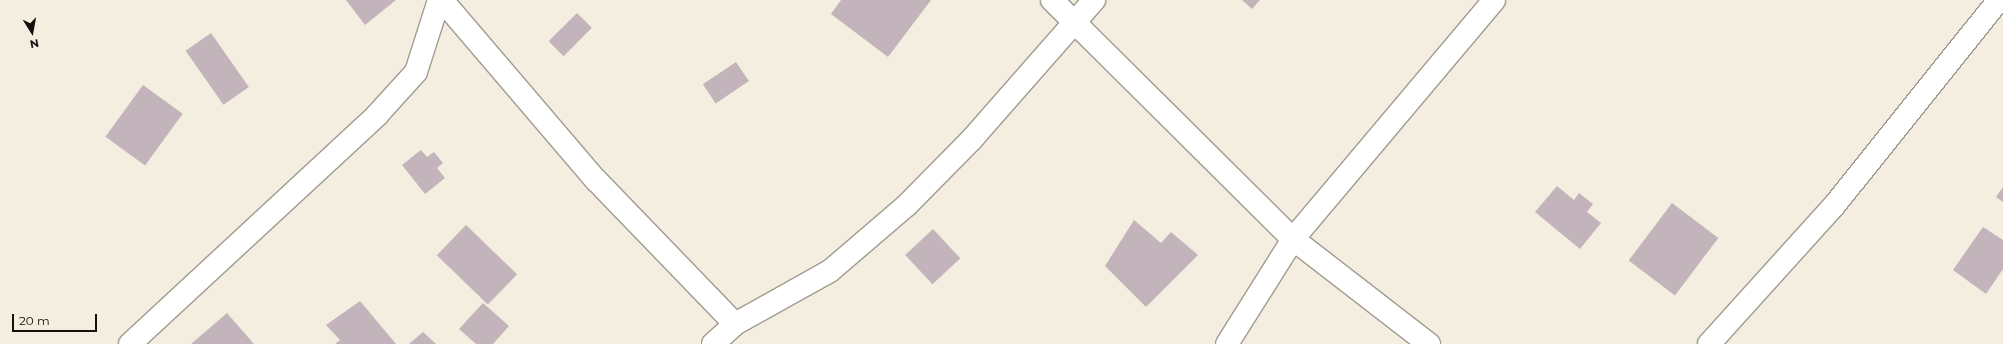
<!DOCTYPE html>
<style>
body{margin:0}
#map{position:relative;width:2003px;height:344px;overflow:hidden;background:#f3eee0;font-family:Montserrat,sans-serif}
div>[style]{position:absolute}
.building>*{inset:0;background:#c2b4ba;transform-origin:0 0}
.roads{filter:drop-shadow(1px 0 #a19c90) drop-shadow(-1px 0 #a19c90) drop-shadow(0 1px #a19c90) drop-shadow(0 -1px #a19c90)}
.minor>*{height:22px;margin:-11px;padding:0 11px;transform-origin:11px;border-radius:11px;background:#fff}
span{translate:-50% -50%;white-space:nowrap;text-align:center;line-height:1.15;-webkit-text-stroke:3px #f3eee0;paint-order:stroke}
.north{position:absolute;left:12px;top:12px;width:40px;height:40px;-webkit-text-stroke:3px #f3eee0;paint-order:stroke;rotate:169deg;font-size:11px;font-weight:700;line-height:16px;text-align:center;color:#13110d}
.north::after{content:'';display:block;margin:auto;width:14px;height:18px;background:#13110d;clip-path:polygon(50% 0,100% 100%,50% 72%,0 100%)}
.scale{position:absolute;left:12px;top:314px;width:85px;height:18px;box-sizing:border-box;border:2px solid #13110d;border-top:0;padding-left:5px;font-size:12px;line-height:14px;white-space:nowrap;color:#13110d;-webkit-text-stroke:3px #f3eee0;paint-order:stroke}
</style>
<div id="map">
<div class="building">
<div style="clip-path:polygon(346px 0,396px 0,365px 25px)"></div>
<div style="clip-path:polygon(841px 0,931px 0,888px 57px,831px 14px)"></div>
<div style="clip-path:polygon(1242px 0,1260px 0,1252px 9px)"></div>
<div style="left:577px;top:13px;width:21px;height:40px;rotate:45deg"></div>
<div style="left:211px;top:33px;width:66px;height:31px;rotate:55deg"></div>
<div style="left:736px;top:62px;width:23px;height:40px;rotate:56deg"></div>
<div style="left:143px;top:85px;width:49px;height:64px;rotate:36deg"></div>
<div style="clip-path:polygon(421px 150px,427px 157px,434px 152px,443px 163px,437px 168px,445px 178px,425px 194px,402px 165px)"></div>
<div style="clip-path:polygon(1557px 186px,1574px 200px,1579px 193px,1593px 204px,1587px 212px,1601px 223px,1580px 249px,1535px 212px)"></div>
<div style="clip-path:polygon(2003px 187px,2003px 202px,1996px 197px)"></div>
<div style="left:1672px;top:203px;width:58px;height:72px;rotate:37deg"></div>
<div style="clip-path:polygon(1134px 220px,1161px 243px,1171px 232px,1198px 255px,1146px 307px,1105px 266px)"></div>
<div style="left:466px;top:225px;width:71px;height:42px;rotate:44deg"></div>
<div style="clip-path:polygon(1983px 227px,2003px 240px,2003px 269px,1986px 294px,1953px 270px)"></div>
<div style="left:933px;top:229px;width:40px;height:38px;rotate:47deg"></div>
<div style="clip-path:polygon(360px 301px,396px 344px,335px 344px,340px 340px,326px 325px)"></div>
<div style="clip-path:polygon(483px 303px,509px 326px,493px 344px,476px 344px,459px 329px)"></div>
<div style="clip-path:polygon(227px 313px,254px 344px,191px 344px)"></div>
<div style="clip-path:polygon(423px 332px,436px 344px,409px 344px)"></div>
</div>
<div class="roads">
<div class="minor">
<div style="left:442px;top:0;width:237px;rotate:49.5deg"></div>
<div style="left:596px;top:180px;width:200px;rotate:46deg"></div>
<div style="left:1052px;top:0;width:339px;rotate:44.8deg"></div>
<div style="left:1293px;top:239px;width:172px;rotate:37.7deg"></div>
<div style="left:130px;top:344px;width:337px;rotate:-42.8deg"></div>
<div style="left:377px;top:115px;width:58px;rotate:-47.8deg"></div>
<div style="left:416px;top:72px;width:76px;rotate:-72.3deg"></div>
<div style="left:713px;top:344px;width:30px;rotate:-42deg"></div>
<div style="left:735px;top:324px;width:109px;rotate:-29.2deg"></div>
<div style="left:830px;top:271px;width:101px;rotate:-40.6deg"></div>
<div style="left:907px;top:205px;width:93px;rotate:-45.4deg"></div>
<div style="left:972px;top:139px;width:185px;rotate:-48.7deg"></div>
<div style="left:1227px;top:344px;width:124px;rotate:-57.8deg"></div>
<div style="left:1293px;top:239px;width:312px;rotate:-49.9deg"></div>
<div style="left:1709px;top:344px;width:185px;rotate:-47.9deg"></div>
<div style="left:1833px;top:207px;width:265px;rotate:-51.3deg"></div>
</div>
</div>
<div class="north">N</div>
<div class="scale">20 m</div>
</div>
